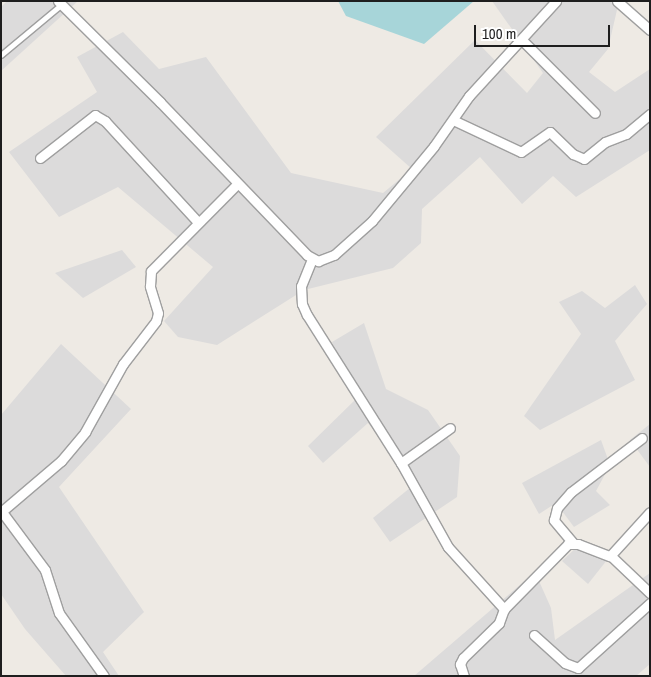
<!DOCTYPE html>
<style>
body{margin:0}
#map{position:relative;width:651px;height:677px;overflow:hidden;background:#eeeae4;font-family:"Archivo Narrow",sans-serif}
div>[style]{position:absolute}
.residential>*{inset:0;background:#dcdbdb}
.water>*{inset:0;background:#a7d5d9}
.roads{filter:drop-shadow(1px 0 #9f9f9f) drop-shadow(-1px 0 #9f9f9f) drop-shadow(0 1px #9f9f9f) drop-shadow(0 -1px #9f9f9f)}
.service>*{height:4.5px;margin:-2.25px;padding:0 2.25px;transform-origin:2.25px;border-radius:2.25px;background:#fff}
.minor>*{height:9px;margin:-4.5px;padding:0 4.5px;transform-origin:4.5px;border-radius:4.5px;background:#fff}
span{translate:-50% -50%;white-space:nowrap;text-align:center;line-height:1.15;-webkit-text-stroke:4px #fff;paint-order:stroke}
.frame{position:absolute;inset:0;border:2px solid #1e1e1e;pointer-events:none}
.scale{position:absolute;left:474px;top:25px;width:136px;height:22px;box-sizing:border-box;border:2px solid #1e1e1e;border-top:0;padding-left:6px;font-size:15px;line-height:18px;white-space:nowrap;color:#1e1e1e;-webkit-text-stroke:4px #fff;paint-order:stroke}
</style>
<div id="map">
<div class="residential">
<div style="clip-path:polygon(7px 1px,78px 1px,1px 71px,1px 7px)"></div>
<div style="clip-path:polygon(492px 1px,619px 1px,608px 49px,589px 72px,615px 92px,650px 69px,650px 150px,576px 197px,553px 176px,522px 204px,480px 157px,422px 209px,421px 243px,393px 268px,304px 290px,217px 345px,178px 337px,164px 321px,213px 267px,118px 187px,59px 217px,9px 152px,97px 92px,77px 57px,123px 32px,159px 69px,206px 57px,291px 173px,383px 193px,412px 169px,376px 137px,475px 40px,527px 93px,543px 73px)"></div>
<div style="clip-path:polygon(122px 250px,136px 267px,83px 298px,55px 273px)"></div>
<div style="clip-path:polygon(635px 285px,647px 304px,615px 341px,635px 380px,540px 430px,524px 416px,581px 334px,559px 302px,582px 291px,605px 308px)"></div>
<div style="clip-path:polygon(364px 323px,386px 389px,428px 410px,460px 456px,457px 497px,390px 542px,373px 518px,416px 483px,368px 423px,323px 463px,308px 446px,356px 399px,332px 342px)"></div>
<div style="clip-path:polygon(61px 344px,131px 409px,59px 487px,144px 612px,103px 652px,119px 676px,66px 676px,25px 629px,1px 594px,1px 415px)"></div>
<div style="clip-path:polygon(650px 424px,650px 467px,630px 440px)"></div>
<div style="clip-path:polygon(601px 440px,610px 465px,596px 491px,610px 505px,574px 527px,556px 503px,539px 514px,522px 483px)"></div>
<div style="clip-path:polygon(579px 545px,607px 560px,588px 584px,562px 561px)"></div>
<div style="clip-path:polygon(535px 572px,551px 608px,555px 640px,650px 573px,650px 664px,636px 676px,414px 676px)"></div>
</div>
<div class="water">
<div style="clip-path:polygon(338px 1px,474px 1px,424px 44px,346px 16px)"></div>
</div>
<div class="roads">
<div class="service">
<div style="left:1px;top:55px;width:78px;rotate:-39.8deg"></div>
</div>
<div class="minor">
<div style="left:58px;top:1px;width:144px;rotate:44.7deg"></div>
<div style="left:160px;top:102px;width:212px;rotate:46.1deg"></div>
<div style="left:307px;top:255px;width:13px;rotate:29deg"></div>
<div style="left:318px;top:261px;width:17px;rotate:-21deg"></div>
<div style="left:334px;top:255px;width:51px;rotate:-41.8deg"></div>
<div style="left:372px;top:221px;width:97px;rotate:-50.4deg"></div>
<div style="left:434px;top:146px;width:61px;rotate:-55deg"></div>
<div style="left:469px;top:96px;width:129px;rotate:-47.5deg"></div>
<div style="left:617px;top:1px;width:44px;rotate:41.3deg"></div>
<div style="left:522px;top:40px;width:103px;rotate:45deg"></div>
<div style="left:453px;top:120px;width:75px;rotate:25.2deg"></div>
<div style="left:521px;top:152px;width:35px;rotate:-35deg"></div>
<div style="left:550px;top:132px;width:32px;rotate:44deg"></div>
<div style="left:573px;top:154px;width:12px;rotate:24deg"></div>
<div style="left:584px;top:159px;width:27px;rotate:-39deg"></div>
<div style="left:605px;top:142px;width:22px;rotate:-21deg"></div>
<div style="left:626px;top:134px;width:31px;rotate:-40deg"></div>
<div style="left:40px;top:158px;width:70px;rotate:-38deg"></div>
<div style="left:95px;top:115px;width:12px;rotate:31deg"></div>
<div style="left:105px;top:121px;width:137px;rotate:47.4deg"></div>
<div style="left:312px;top:259px;width:29px;rotate:112deg"></div>
<div style="left:301px;top:286px;width:18px;rotate:87deg"></div>
<div style="left:302px;top:304px;width:12px;rotate:66deg"></div>
<div style="left:307px;top:315px;width:175px;rotate:57.6deg"></div>
<div style="left:401px;top:463px;width:96px;rotate:60.8deg"></div>
<div style="left:448px;top:547px;width:84px;rotate:47.9deg"></div>
<div style="left:504px;top:609px;width:15px;rotate:110deg"></div>
<div style="left:499px;top:623px;width:50px;rotate:135.8deg"></div>
<div style="left:463px;top:658px;width:7px;rotate:117deg"></div>
<div style="left:460px;top:664px;width:13px;rotate:72deg"></div>
<div style="left:401px;top:463px;width:60px;rotate:-35.5deg"></div>
<div style="left:1px;top:512px;width:79px;rotate:-40.4deg"></div>
<div style="left:61px;top:461px;width:38px;rotate:-50deg"></div>
<div style="left:85px;top:432px;width:78px;rotate:-60.8deg"></div>
<div style="left:123px;top:364px;width:54px;rotate:-52.5deg"></div>
<div style="left:156px;top:321px;width:8px;rotate:-76deg"></div>
<div style="left:158px;top:313px;width:28px;rotate:-107deg"></div>
<div style="left:150px;top:286px;width:15px;rotate:-86deg"></div>
<div style="left:151px;top:271px;width:122px;rotate:-45.3deg"></div>
<div style="left:2px;top:512px;width:72px;rotate:53.4deg"></div>
<div style="left:45px;top:570px;width:45px;rotate:72deg"></div>
<div style="left:59px;top:613px;width:77px;rotate:54.5deg"></div>
<div style="left:573px;top:543px;width:30px;rotate:-130deg"></div>
<div style="left:554px;top:520px;width:12px;rotate:-76deg"></div>
<div style="left:557px;top:508px;width:21px;rotate:-49deg"></div>
<div style="left:571px;top:492px;width:89px;rotate:-37.3deg"></div>
<div style="left:611px;top:556px;width:54px;rotate:43.5deg"></div>
<div style="left:504px;top:609px;width:91px;rotate:-45.4deg"></div>
<div style="left:568px;top:544px;width:10px"></div>
<div style="left:578px;top:544px;width:34px;rotate:21deg"></div>
<div style="left:610px;top:556px;width:59px;rotate:-47.7deg"></div>
<div style="left:534px;top:635px;width:42px;rotate:42.1deg"></div>
<div style="left:565px;top:663px;width:14px;rotate:21deg"></div>
<div style="left:578px;top:668px;width:97px;rotate:-42.1deg"></div>
</div>
</div>
<div class="frame"></div>
<div class="scale">100 m</div>
</div>
